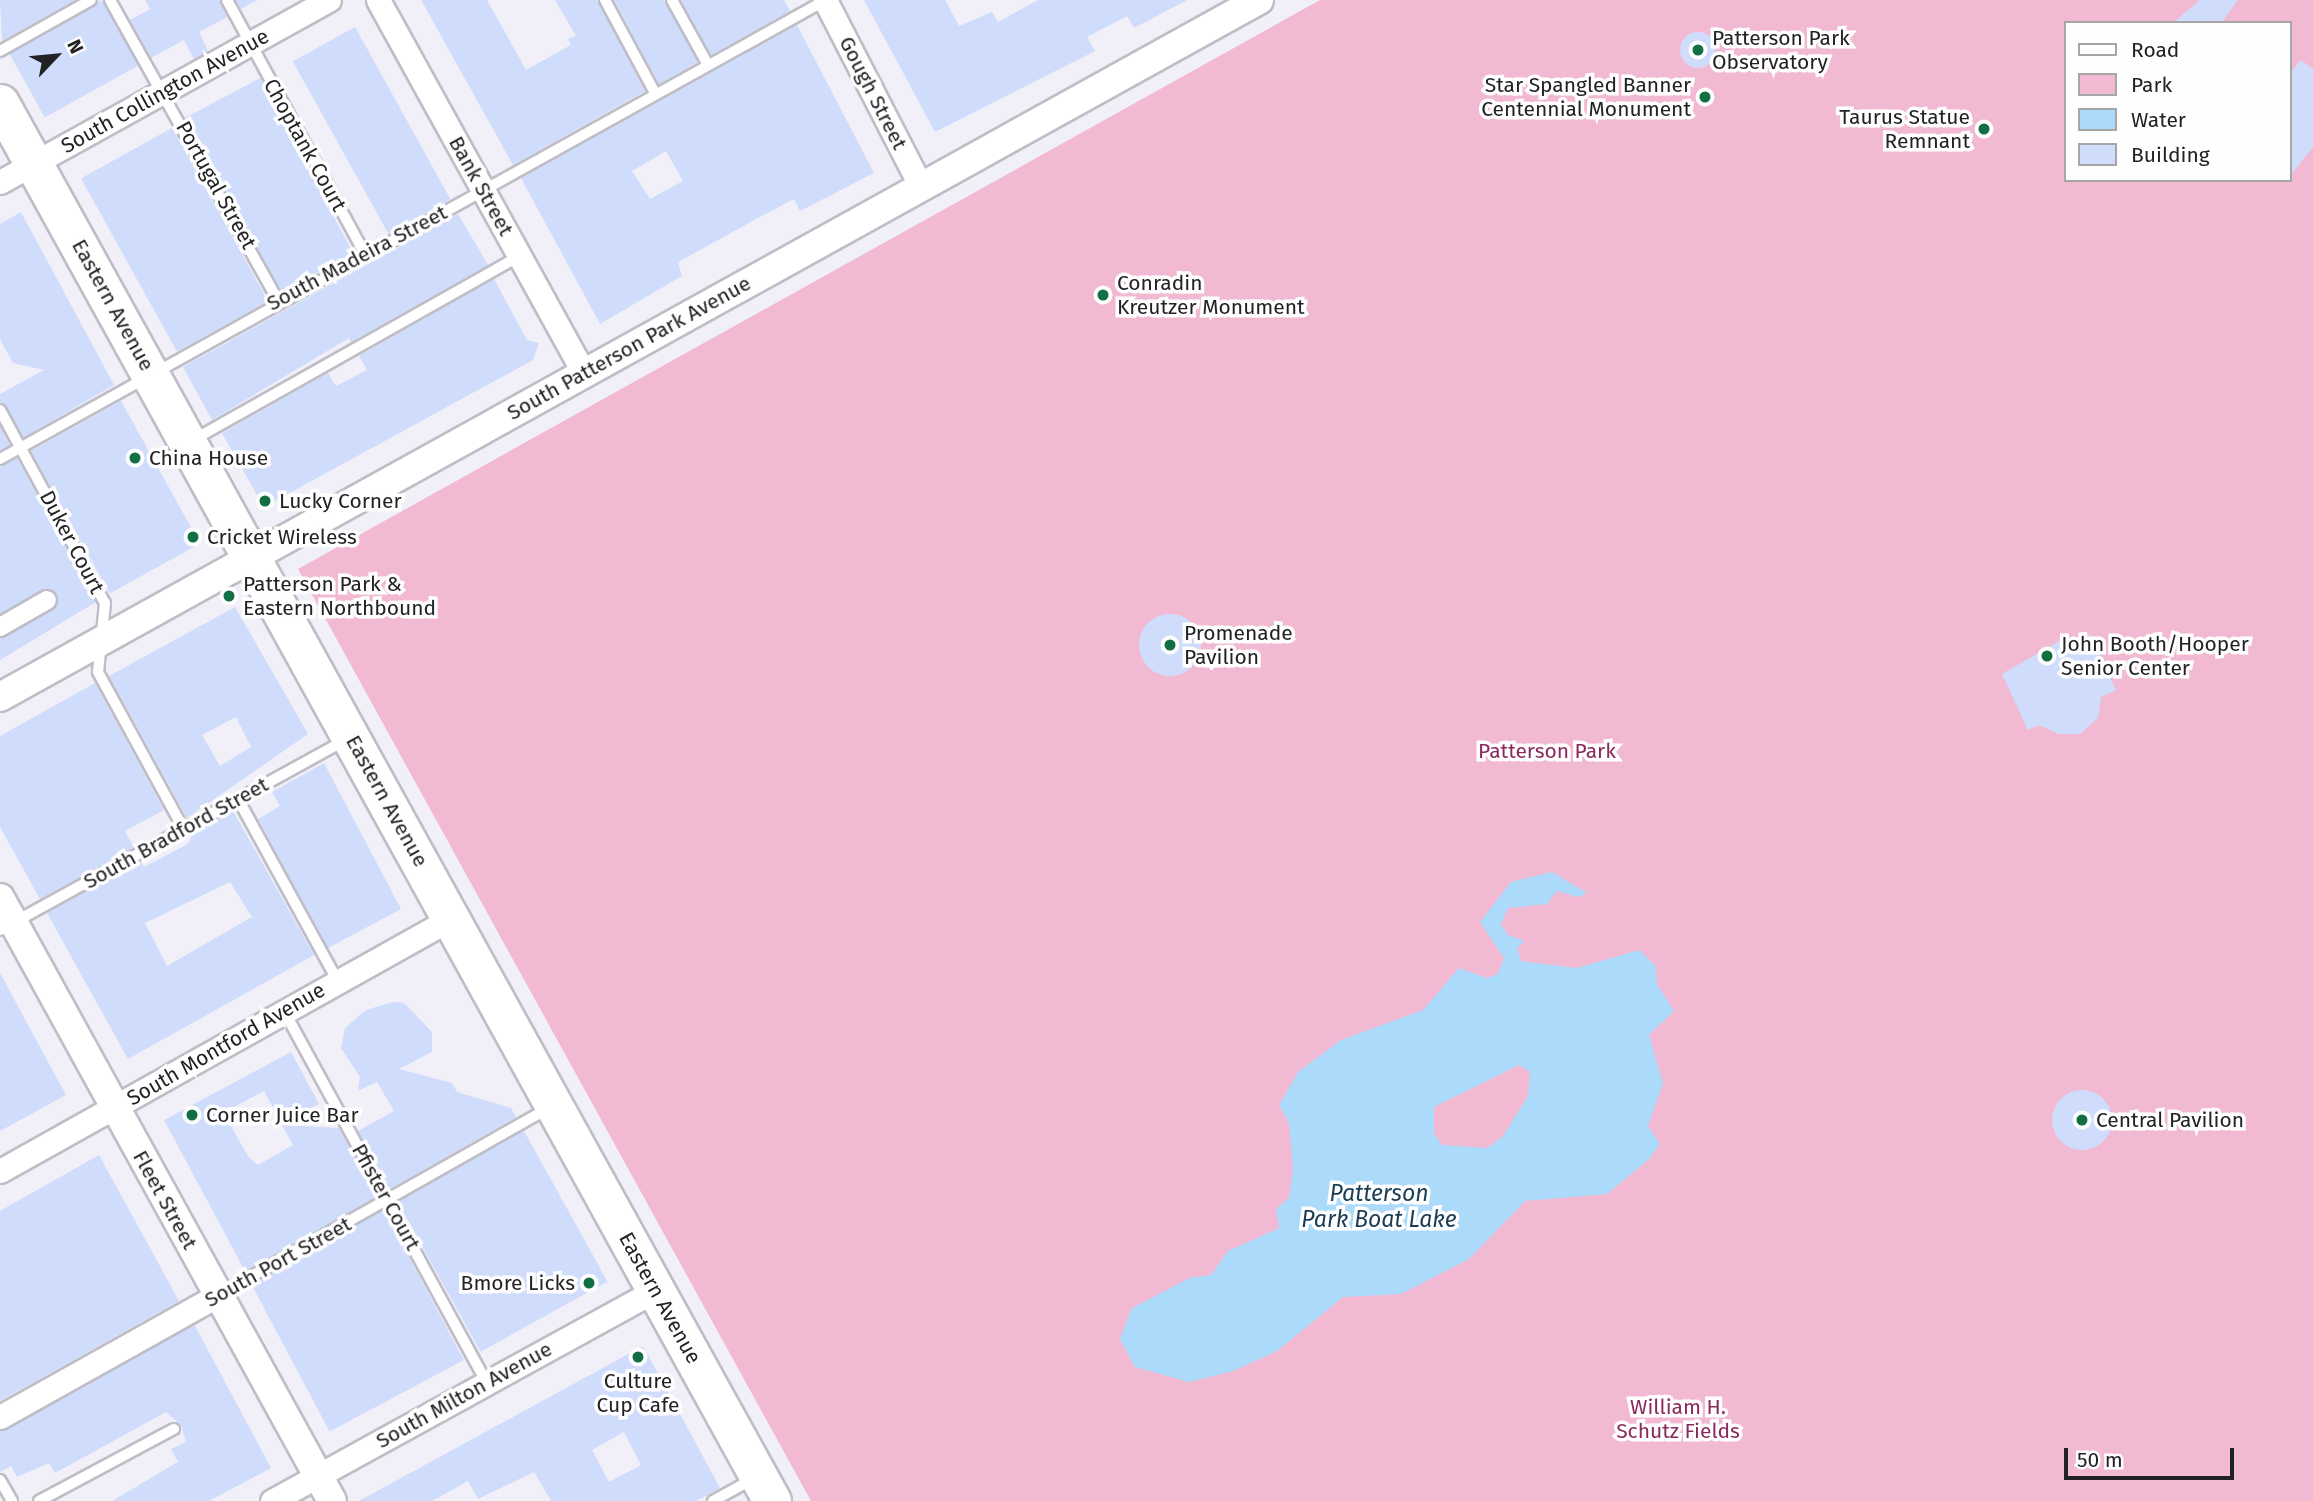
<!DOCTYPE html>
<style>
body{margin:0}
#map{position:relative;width:2313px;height:1501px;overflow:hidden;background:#f1eff8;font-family:"Fira Sans",sans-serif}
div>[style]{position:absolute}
.green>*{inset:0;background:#f2bad2}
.water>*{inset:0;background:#abdafb}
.building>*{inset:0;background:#cfdcfb;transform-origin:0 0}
.round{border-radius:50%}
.roads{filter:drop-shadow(2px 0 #bfbdc6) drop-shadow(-2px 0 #bfbdc6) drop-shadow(0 2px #bfbdc6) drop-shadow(0 -2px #bfbdc6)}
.service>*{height:10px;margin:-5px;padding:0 5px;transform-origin:5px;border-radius:5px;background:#fff}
.pedestrian>*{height:18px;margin:-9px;padding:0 9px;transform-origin:9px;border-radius:9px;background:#fff}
.minor>*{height:23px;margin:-11.5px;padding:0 11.5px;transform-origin:11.5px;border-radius:11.5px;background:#fff}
.tertiary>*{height:28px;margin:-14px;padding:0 14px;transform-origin:14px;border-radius:14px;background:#fff}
.primary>*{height:37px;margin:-18.5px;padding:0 18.5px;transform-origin:18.5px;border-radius:18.5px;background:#fff}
.dots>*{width:19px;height:19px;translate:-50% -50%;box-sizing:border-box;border:4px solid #fefefe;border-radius:50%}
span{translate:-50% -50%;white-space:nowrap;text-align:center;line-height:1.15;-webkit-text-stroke:7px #fefefe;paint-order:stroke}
.poi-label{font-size:21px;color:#222225}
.left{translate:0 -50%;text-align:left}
.right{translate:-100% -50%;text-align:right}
.street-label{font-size:21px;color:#222225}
.park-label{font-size:21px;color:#8a295e}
.water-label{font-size:23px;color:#1b3d54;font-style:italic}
.legend{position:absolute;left:2064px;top:21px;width:228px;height:161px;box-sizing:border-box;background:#fefefe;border:2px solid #a6a6a7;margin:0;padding:9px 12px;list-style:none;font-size:21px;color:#222225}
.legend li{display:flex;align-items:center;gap:14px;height:35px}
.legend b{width:35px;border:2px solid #a6a6a7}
.north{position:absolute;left:21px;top:21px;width:70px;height:70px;-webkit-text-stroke:5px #fefefe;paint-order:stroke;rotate:64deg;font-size:19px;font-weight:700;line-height:28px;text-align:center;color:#222225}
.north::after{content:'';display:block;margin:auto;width:24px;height:32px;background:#222225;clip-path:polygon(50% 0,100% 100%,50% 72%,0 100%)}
.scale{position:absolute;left:2064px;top:1448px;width:170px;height:32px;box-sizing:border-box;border:4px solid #222225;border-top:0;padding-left:9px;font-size:21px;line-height:24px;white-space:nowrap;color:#222225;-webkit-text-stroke:5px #fefefe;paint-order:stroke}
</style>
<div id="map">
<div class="green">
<div style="clip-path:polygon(evenodd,1320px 0,2313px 0,2313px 1501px,811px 1501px,298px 569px,1320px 0,2066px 23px,2290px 23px,2290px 180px,2066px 180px,2066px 23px)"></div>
</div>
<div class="water">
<div style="clip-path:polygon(evenodd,1552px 872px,1587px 893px,1579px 897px,1557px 891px,1547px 904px,1508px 908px,1501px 924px,1508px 935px,1525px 941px,1517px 948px,1521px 961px,1577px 968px,1639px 950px,1655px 965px,1657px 984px,1674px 1011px,1649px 1035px,1663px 1083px,1648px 1126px,1660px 1144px,1649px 1159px,1607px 1194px,1525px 1201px,1469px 1259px,1401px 1294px,1343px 1297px,1277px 1351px,1233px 1371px,1189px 1382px,1135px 1367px,1120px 1339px,1132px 1308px,1190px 1278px,1211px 1275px,1228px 1251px,1279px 1228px,1276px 1209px,1289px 1198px,1293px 1169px,1289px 1123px,1279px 1105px,1298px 1072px,1341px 1040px,1423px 1010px,1459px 968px,1487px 978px,1498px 974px,1504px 958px,1480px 922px,1511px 882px,1552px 872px,1519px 1065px,1530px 1072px,1528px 1096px,1503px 1136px,1487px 1148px,1442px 1145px,1434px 1134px,1434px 1107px,1519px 1065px)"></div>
</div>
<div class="building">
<div style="clip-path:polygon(0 0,75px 0,2px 41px)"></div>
<div style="left:102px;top:0;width:75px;height:107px;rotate:61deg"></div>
<div style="clip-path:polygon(145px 0,219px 0,227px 17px,199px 32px,208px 51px,194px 59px,184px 40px,151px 58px,130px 20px,150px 9px)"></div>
<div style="clip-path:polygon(236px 0,257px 0,241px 9px)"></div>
<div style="clip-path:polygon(421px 0,487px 0,526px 70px,571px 45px,568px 39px,576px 36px,555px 0,597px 0,645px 91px,513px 165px)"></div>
<div style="clip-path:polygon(614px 0,664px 0,698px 62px,659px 84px)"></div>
<div style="clip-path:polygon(681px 0,784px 0,790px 11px,711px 55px)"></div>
<div style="clip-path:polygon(864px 0,945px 0,959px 26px,992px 12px,998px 22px,1038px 0,1187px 0,1134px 28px,1127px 16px,1087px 37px,1095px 51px,935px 132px)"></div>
<div style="clip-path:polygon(2200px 0,2238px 0,2221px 23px,2173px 23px)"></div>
<div style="clip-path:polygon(evenodd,797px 25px,874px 173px,800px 211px,794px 199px,756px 219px,678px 262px,682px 276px,600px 324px,521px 178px,797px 25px,666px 151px,683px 181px,650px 199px,632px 171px,666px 151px)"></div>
<div style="left:355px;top:27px;width:197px;height:71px;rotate:61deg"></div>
<div class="round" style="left:1680px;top:32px;width:36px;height:36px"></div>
<div style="clip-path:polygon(2301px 60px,2313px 69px,2313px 147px,2290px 176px,2290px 73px)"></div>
<div style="left:260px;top:78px;width:199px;height:85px;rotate:62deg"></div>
<div style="left:172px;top:128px;width:198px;height:104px;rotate:61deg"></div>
<div style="clip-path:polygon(21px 212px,114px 385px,24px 437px,0 402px,0 394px,44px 370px,13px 363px,0 339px,0 224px)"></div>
<div style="clip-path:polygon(458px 214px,488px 265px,351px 342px,349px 338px,212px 420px,183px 367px)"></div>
<div style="clip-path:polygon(494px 279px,527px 340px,539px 343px,533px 360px,264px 507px,222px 433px,328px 373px,336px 386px,367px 370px,359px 356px)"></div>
<div style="left:121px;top:401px;width:163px;height:103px;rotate:61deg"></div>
<div style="clip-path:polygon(0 426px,10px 445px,0 450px)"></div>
<div style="clip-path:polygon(17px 458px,96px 602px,0 660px,0 638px,58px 601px,46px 589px,0 614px,0 467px)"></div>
<div style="clip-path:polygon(evenodd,235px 607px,308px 734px,187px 818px,109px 676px,235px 607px,236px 717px,251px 747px,220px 766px,202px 735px,236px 717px)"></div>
<div class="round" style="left:1139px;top:614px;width:62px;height:62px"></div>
<div style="clip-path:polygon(2090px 634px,2116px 690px,2101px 697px,2098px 718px,2080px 734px,2059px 734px,2039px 725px,2028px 730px,2002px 674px,2061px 640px,2063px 646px)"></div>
<div style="clip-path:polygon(95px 683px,164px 810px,125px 831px,134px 848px,40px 899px,0 827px,0 736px)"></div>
<div style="clip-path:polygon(324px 763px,401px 909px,328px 948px,258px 819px,280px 806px,272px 792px)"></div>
<div style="clip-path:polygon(evenodd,233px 811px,314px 955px,128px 1059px,47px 913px,141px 861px,144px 867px,188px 844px,193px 833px,233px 811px,230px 882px,252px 917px,167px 966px,145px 923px,230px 882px)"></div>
<div style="clip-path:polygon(0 973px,66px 1095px,0 1131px)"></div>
<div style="clip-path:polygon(393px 1002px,404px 1003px,432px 1032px,432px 1052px,399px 1069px,452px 1083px,457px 1092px,511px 1108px,516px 1117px,390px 1189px,358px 1131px,394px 1111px,377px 1082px,358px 1091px,360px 1077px,341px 1048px,345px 1028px,366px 1010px)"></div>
<div style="clip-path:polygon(291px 1052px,319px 1104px,282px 1124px,264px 1091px,232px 1108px,220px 1107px,248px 1156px,258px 1165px,293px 1145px,282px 1125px,339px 1128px,376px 1197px,245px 1271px,164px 1120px)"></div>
<div class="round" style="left:2052px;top:1090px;width:60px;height:60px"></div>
<div style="left:524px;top:1131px;width:172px;height:145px;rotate:61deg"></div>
<div style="clip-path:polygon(99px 1155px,179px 1301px,0 1401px,0 1211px)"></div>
<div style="left:384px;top:1210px;width:170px;height:152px;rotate:62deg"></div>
<div style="clip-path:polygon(194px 1324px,271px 1468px,209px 1501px,112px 1501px,178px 1462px,171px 1449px,186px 1442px,181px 1425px,166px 1412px,55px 1473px,49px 1463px,17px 1477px,11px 1466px,0 1472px,0 1431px)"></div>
<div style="clip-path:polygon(evenodd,643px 1346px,720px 1488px,696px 1501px,551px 1501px,534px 1472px,478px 1499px,468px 1481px,432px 1501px,359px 1501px,643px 1346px,624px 1432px,641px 1465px,609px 1482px,592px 1450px,624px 1432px)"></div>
</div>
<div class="roads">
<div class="service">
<div style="left:110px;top:0;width:342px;rotate:60.8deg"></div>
<div style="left:227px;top:0;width:287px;rotate:61.5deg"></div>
<div style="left:605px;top:0;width:106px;rotate:61.7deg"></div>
<div style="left:672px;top:0;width:74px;rotate:61deg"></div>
<div style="left:0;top:51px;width:104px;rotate:-29.3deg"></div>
<div style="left:0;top:410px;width:220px;rotate:61.5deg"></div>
<div style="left:105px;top:603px;width:69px;rotate:95.8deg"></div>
<div style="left:98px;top:672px;width:180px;rotate:61.4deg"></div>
<div style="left:193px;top:440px;width:375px;rotate:-29.4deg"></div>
<div style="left:0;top:459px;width:945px;rotate:-29.06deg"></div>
<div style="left:238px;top:799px;width:206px;rotate:61.3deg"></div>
<div style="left:0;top:930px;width:393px;rotate:-28.8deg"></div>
<div style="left:284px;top:1011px;width:424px;rotate:61.4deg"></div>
<div style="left:220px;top:1294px;width:376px;rotate:-29.5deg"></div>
<div style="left:0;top:1480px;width:24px;rotate:60deg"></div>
<div style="left:39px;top:1501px;width:153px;rotate:-28.1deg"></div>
<div style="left:713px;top:1501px;width:46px;rotate:-28.8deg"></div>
</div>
<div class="pedestrian">
<div style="left:0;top:627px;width:54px;rotate:-29.9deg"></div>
</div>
<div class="minor">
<div style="left:378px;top:0;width:426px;rotate:61.1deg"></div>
<div style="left:825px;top:0;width:210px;rotate:62.8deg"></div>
<div style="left:0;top:182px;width:376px;rotate:-29deg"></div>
<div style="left:0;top:1171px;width:518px;rotate:-29.24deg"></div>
<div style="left:0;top:1417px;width:250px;rotate:-29.2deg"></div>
<div style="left:272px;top:1501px;width:438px;rotate:-28.8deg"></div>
</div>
<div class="tertiary">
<div style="left:0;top:697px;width:1439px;rotate:-28.97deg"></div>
<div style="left:0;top:898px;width:688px;rotate:61.16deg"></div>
</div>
<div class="primary">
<div style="left:0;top:103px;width:1597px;rotate:61.09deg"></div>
</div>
</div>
<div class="dots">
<div style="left:1698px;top:50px;background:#126f44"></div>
<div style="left:1705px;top:97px;background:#126f44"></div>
<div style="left:1984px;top:129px;background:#126f44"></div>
<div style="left:1103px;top:295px;background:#126f44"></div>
<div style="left:135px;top:458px;background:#126f44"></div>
<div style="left:265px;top:501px;background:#126f44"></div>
<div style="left:193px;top:537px;background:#126f44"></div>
<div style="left:229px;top:596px;background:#126f44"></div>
<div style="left:1170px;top:645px;background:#126f44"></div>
<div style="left:2047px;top:656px;background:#126f44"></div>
<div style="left:192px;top:1115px;background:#126f44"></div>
<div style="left:2082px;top:1120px;background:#126f44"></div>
<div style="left:589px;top:1283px;background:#126f44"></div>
<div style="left:638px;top:1357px;background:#126f44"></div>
</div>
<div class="poi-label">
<span class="left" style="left:1712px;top:50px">Patterson Park<br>Observatory</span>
<span class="right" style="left:1691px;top:97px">Star Spangled Banner<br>Centennial Monument</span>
<span class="right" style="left:1970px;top:129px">Taurus Statue<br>Remnant</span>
<span class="left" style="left:1117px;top:295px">Conradin<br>Kreutzer Monument</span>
<span class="left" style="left:149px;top:458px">China House</span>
<span class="left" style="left:279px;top:501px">Lucky Corner</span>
<span class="left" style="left:207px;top:537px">Cricket Wireless</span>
<span class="left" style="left:243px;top:596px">Patterson Park &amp;<br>Eastern Northbound</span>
<span class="left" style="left:1184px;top:645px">Promenade<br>Pavilion</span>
<span class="left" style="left:2061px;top:656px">John Booth/Hooper<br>Senior Center</span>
<span class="left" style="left:206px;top:1115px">Corner Juice Bar</span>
<span class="left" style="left:2096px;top:1120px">Central Pavilion</span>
<span class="right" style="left:575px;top:1283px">Bmore Licks</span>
<span style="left:638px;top:1393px">Culture<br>Cup Cafe</span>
</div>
<div class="street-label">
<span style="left:165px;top:91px;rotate:-29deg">South Collington Avenue</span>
<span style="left:873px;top:93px;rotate:63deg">Gough Street</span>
<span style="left:305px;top:145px;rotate:61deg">Choptank Court</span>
<span style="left:216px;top:185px;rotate:61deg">Portugal Street</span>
<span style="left:481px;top:186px;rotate:61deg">Bank Street</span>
<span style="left:357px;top:258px;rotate:-28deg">South Madeira Street</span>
<span style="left:113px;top:305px;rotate:61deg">Eastern Avenue</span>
<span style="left:629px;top:348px;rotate:-29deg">South Patterson Park Avenue</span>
<span style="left:72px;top:542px;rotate:62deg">Duker Court</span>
<span style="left:387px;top:801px;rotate:61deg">Eastern Avenue</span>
<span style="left:176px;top:833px;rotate:-29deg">South Bradford Street</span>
<span style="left:226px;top:1044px;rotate:-30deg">South Montford Avenue</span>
<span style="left:386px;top:1197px;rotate:61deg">Pfister Court</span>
<span style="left:165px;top:1200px;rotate:61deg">Fleet Street</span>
<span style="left:278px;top:1262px;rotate:-29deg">South Port Street</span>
<span style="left:660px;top:1298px;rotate:61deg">Eastern Avenue</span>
<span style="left:464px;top:1395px;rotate:-29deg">South Milton Avenue</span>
</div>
<div class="park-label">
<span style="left:1547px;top:751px">Patterson Park</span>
<span style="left:1678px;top:1419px">William H.<br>Schutz Fields</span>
</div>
<div class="water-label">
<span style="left:1379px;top:1206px">Patterson<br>Park Boat Lake</span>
</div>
<ul class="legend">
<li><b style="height:9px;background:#fff"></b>Road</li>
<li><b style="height:19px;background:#f2bad2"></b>Park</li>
<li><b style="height:19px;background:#abdafb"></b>Water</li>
<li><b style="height:19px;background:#cfdcfb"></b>Building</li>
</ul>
<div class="north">N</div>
<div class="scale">50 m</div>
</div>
